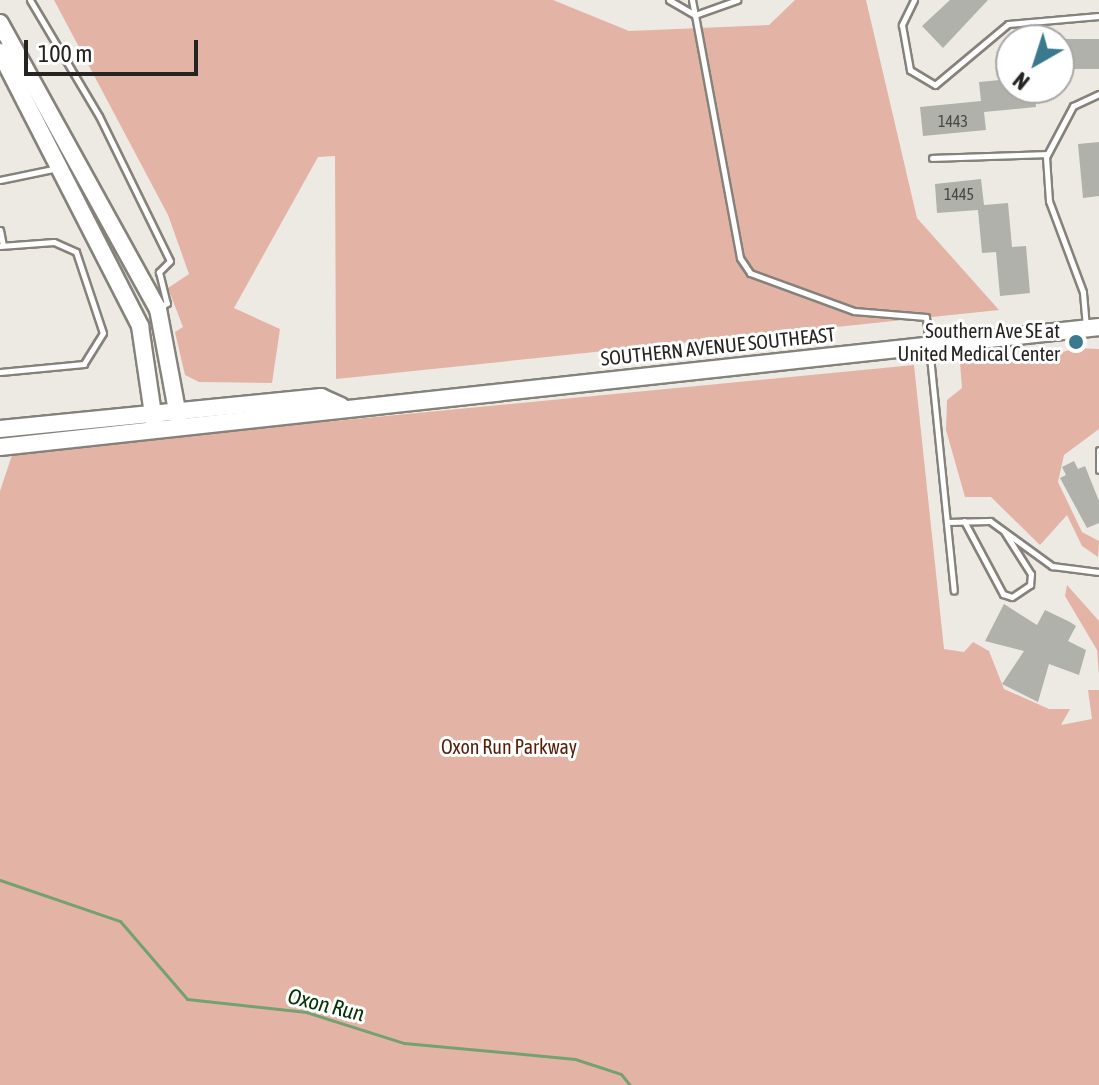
<!DOCTYPE html>
<style>
body{margin:0}
#map{position:relative;width:1099px;height:1085px;overflow:hidden;background:#edeae3;font-family:"Asap Condensed",sans-serif}
div>[style]{position:absolute}
.green>*{inset:0;background:#e3b4a5}
.stream>*{height:3px;margin:-1.5px;padding:0 1.5px;transform-origin:1.5px;border-radius:1.5px;background:#75a171}
.building>*{inset:0;background:#b0b1aa;transform-origin:0 0}
.roads{filter:drop-shadow(2px 0 #85827b) drop-shadow(-2px 0 #85827b) drop-shadow(0 2px #85827b) drop-shadow(0 -2px #85827b)}
.lane>*{height:5px;margin:-2.5px;padding:0 2.5px;transform-origin:2.5px;border-radius:2.5px;background:#fff}
.secondary>*{height:16px;margin:-8px;padding:0 8px;transform-origin:8px;border-radius:8px;background:#fff}
.dots>*{width:22px;height:22px;translate:-50% -50%;box-sizing:border-box;border:4px solid #fff;border-radius:50%}
span{translate:-50% -50%;white-space:nowrap;text-align:center;line-height:1.15;-webkit-text-stroke:6px #fff;paint-order:stroke}
.number-label{font-size:16px;color:#484743}
.number-label span{-webkit-text-stroke-width:0}
.poi-label{font-size:20px;color:#252421}
.right{translate:-100% -50%;text-align:right}
.street-label{font-size:20px;color:#252421}
.park-label{font-size:20px;color:#571d07}
.water-label{font-size:22px;color:#033403;font-style:italic}
.north{position:absolute;left:995px;top:24px;width:80px;height:80px;box-sizing:border-box;background:#fff;border:2px solid #a8a7a6;border-radius:50%;rotate:219deg;font-size:22px;font-weight:700;line-height:32px;text-align:center;color:#252421}
.north::after{content:'';display:block;margin:auto;width:28px;height:36px;background:#3a7a8e;clip-path:polygon(50% 0,100% 100%,50% 72%,0 100%)}
.scale{position:absolute;left:24px;top:40px;width:174px;height:36px;box-sizing:border-box;border:4px solid #252421;border-top:0;padding-left:10px;font-size:24px;line-height:28px;white-space:nowrap;color:#252421;-webkit-text-stroke:6px #fff;paint-order:stroke}
</style>
<div id="map">
<div class="green">
<div style="clip-path:polygon(54px 0,553px 0,629px 31px,769px 25px,795px 0,866px 0,917px 218px,999px 310px,336px 379px,335px 156px,318px 157px,234px 308px,280px 329px,272px 383px,199px 382px,185px 375px,175px 332px,183px 327px,168px 288px,189px 274px,168px 215px)"></div>
<div style="clip-path:polygon(1076px 348px,1099px 349px,1099px 429px,1064px 455px,1058px 482px,1082px 532px,1099px 541px,1098px 557px,1082px 546px,1067px 515px,1040px 545px,991px 497px,965px 497px,946px 430px,947px 400px,962px 388px,960px 363px,1040px 359px)"></div>
<div style="clip-path:polygon(914px 365px,944px 649px,964px 652px,973px 642px,989px 651px,1004px 689px,1049px 709px,1070px 709px,1061px 725px,1092px 719px,1088px 690px,1099px 690px,1099px 1085px,0 1085px,0 491px,13px 452px)"></div>
<div style="clip-path:polygon(1067px 585px,1099px 621px,1099px 675px,1097px 650px,1065px 596px)"></div>
</div>
<div class="stream">
<div style="left:0;top:880px;width:127px;rotate:18.9deg"></div>
<div style="left:120px;top:921px;width:103px;rotate:49.3deg"></div>
<div style="left:187px;top:999px;width:120px;rotate:6.2deg"></div>
<div style="left:306px;top:1012px;width:103px;rotate:17.6deg"></div>
<div style="left:404px;top:1043px;width:172px;rotate:5.3deg"></div>
<div style="left:575px;top:1059px;width:48px;rotate:18.1deg"></div>
<div style="left:621px;top:1074px;width:14px;rotate:51deg"></div>
</div>
<div class="building">
<div style="clip-path:polygon(950px 0,988px 0,943px 48px,922px 26px)"></div>
<div style="left:1099px;top:39px;width:30px;height:40px;rotate:90deg"></div>
<div style="clip-path:polygon(1011px 79px,1011px 88px,1034px 88px,1036px 107px,984px 112px,986px 130px,923px 136px,920px 107px,981px 101px,979px 82px)"></div>
<div style="clip-path:polygon(1099px 142px,1099px 196px,1083px 198px,1078px 144px)"></div>
<div style="clip-path:polygon(981px 179px,984px 205px,1008px 203px,1012px 247px,1026px 246px,1030px 293px,1000px 296px,996px 252px,982px 253px,978px 210px,937px 213px,935px 184px)"></div>
<div style="clip-path:polygon(1074px 461px,1078px 469px,1085px 466px,1099px 501px,1099px 523px,1087px 528px,1060px 478px,1066px 475px,1062px 467px)"></div>
<div style="clip-path:polygon(1004px 604px,1037px 625px,1045px 610px,1070px 622px,1076px 626px,1068px 641px,1086px 650px,1079px 675px,1049px 664px,1038px 702px,1002px 684px,1024px 651px,985px 641px)"></div>
</div>
<div class="roads">
<div class="lane">
<div style="left:30px;top:0;width:135px;rotate:59.3deg"></div>
<div style="left:99px;top:116px;width:161px;rotate:63.9deg"></div>
<div style="left:170px;top:261px;width:16px;rotate:135deg"></div>
<div style="left:159px;top:272px;width:32px;rotate:76deg"></div>
<div style="left:167px;top:303px;width:9px;rotate:148deg"></div>
<div style="left:669px;top:0;width:30px;rotate:30deg"></div>
<div style="left:695px;top:15px;width:247px;rotate:79.5deg"></div>
<div style="left:740px;top:258px;width:18px;rotate:56deg"></div>
<div style="left:750px;top:273px;width:111px;rotate:20.1deg"></div>
<div style="left:854px;top:311px;width:72px;rotate:4.8deg"></div>
<div style="left:926px;top:317px;width:275px;rotate:84.2deg"></div>
<div style="left:692px;top:0;width:15px;rotate:79deg"></div>
<div style="left:695px;top:15px;width:45px;rotate:-19.7deg"></div>
<div style="left:914px;top:0;width:28px;rotate:116deg"></div>
<div style="left:902px;top:25px;width:46px;rotate:79.9deg"></div>
<div style="left:910px;top:70px;width:29px;rotate:31deg"></div>
<div style="left:935px;top:85px;width:95px;rotate:-39.9deg"></div>
<div style="left:1008px;top:24px;width:91px;rotate:-5deg"></div>
<div style="left:932px;top:158px;width:115px;rotate:-2deg"></div>
<div style="left:0;top:180px;width:59px;rotate:-11.7deg"></div>
<div style="left:0;top:230px;width:15px;rotate:79deg"></div>
<div style="left:0;top:246px;width:54px;rotate:-4.2deg"></div>
<div style="left:54px;top:242px;width:24px;rotate:24deg"></div>
<div style="left:76px;top:252px;width:85px;rotate:71.6deg"></div>
<div style="left:103px;top:333px;width:36px;rotate:122deg"></div>
<div style="left:84px;top:364px;width:84px;rotate:174.6deg"></div>
<div style="left:1086px;top:327px;width:35px;rotate:-95deg"></div>
<div style="left:1083px;top:292px;width:97px;rotate:-110.5deg"></div>
<div style="left:1049px;top:201px;width:44px;rotate:-93.9deg"></div>
<div style="left:1046px;top:157px;width:58px;rotate:-62.1deg"></div>
<div style="left:1073px;top:106px;width:29px;rotate:-25deg"></div>
<div style="left:1099px;top:450px;width:20px;rotate:90deg"></div>
<div style="left:964px;top:521px;width:83px;rotate:61.9deg"></div>
<div style="left:1003px;top:594px;width:9px;rotate:18deg"></div>
<div style="left:1012px;top:597px;width:22px;rotate:-34deg"></div>
<div style="left:1030px;top:585px;width:11px;rotate:-85deg"></div>
<div style="left:1031px;top:574px;width:49px;rotate:-122.4deg"></div>
<div style="left:947px;top:522px;width:43px;rotate:-1.3deg"></div>
<div style="left:990px;top:521px;width:77px;rotate:36deg"></div>
<div style="left:1052px;top:566px;width:47px;rotate:7.3deg"></div>
</div>
<div class="secondary">
<div style="left:0;top:23px;width:327px;rotate:61.1deg"></div>
<div style="left:158px;top:309px;width:119px;rotate:79.4deg"></div>
<div style="left:0;top:52px;width:308px;rotate:62.9deg"></div>
<div style="left:140px;top:326px;width:102px;rotate:81.6deg"></div>
<div style="left:0;top:429px;width:323px;rotate:-5.7deg"></div>
<div style="left:321px;top:397px;width:22px;rotate:24deg"></div>
<div style="left:0;top:447px;width:1106px;rotate:-6.23deg"></div>
</div>
</div>
<div class="dots">
<div style="left:1076px;top:342px;background:#3a7a8e"></div>
</div>
<div class="number-label">
<span style="left:953px;top:121px">1443</span>
<span style="left:959px;top:194px">1445</span>
</div>
<div class="poi-label">
<span class="right" style="left:1060px;top:342px">Southern Ave SE at<br>United Medical Center</span>
</div>
<div class="street-label">
<span style="left:718px;top:346px;rotate:-6deg">SOUTHERN AVENUE SOUTHEAST</span>
</div>
<div class="park-label">
<span style="left:509px;top:746px">Oxon Run Parkway</span>
</div>
<div class="water-label">
<span style="left:326px;top:1005px;rotate:14deg">Oxon Run</span>
</div>
<div class="north">N</div>
<div class="scale">100 m</div>
</div>
